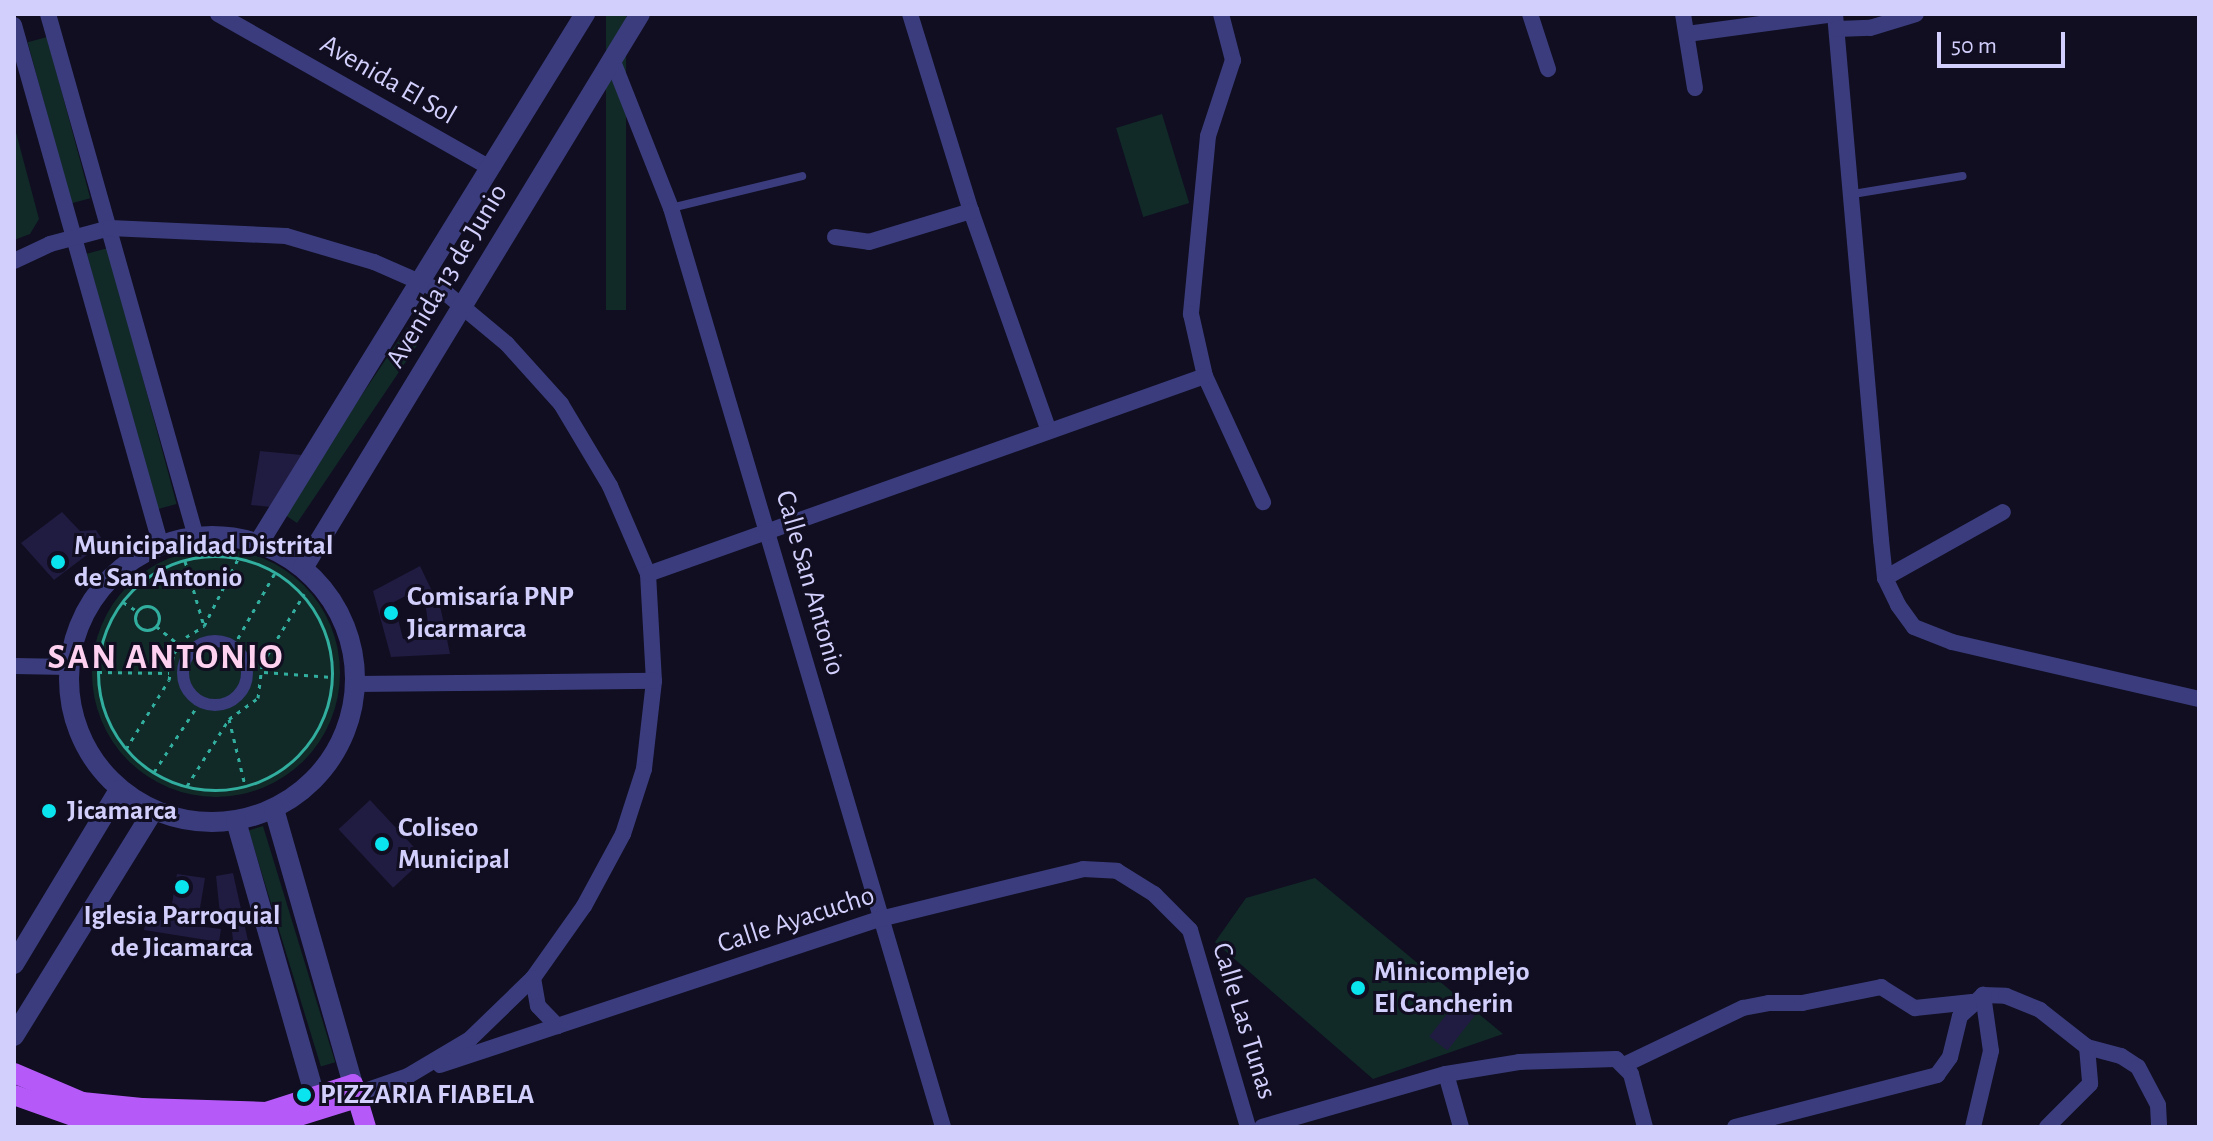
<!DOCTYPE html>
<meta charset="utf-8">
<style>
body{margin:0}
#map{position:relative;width:2213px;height:1141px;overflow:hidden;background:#100e20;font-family:"Alegreya Sans",sans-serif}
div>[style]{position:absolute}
.green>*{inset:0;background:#112a28;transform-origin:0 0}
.round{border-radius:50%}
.building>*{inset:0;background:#201b40;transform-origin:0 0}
.path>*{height:3px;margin-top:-1.5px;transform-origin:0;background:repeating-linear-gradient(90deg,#32ae9f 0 4px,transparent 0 10px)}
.path>.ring{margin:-1.5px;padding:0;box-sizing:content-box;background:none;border:3px solid #32ae9f;border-radius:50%}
.service>*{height:8px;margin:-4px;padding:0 4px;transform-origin:4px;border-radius:4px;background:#3b3c7d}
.pedestrian>*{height:12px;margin:-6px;padding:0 6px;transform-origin:6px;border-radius:6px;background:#3b3c7d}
.pedestrian>.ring{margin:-6px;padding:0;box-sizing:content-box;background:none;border:12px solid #3b3c7d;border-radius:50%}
.minor>*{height:16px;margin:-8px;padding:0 8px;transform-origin:8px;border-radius:8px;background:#3b3c7d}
.tertiary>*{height:20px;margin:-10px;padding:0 10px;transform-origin:10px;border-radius:10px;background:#3b3c7d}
.tertiary>.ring{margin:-10px;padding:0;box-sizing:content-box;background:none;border:20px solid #3b3c7d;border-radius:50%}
.primary>*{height:20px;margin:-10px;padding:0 10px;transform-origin:10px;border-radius:10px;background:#b55af9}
.dots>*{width:22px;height:22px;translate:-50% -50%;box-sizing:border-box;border:4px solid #100e20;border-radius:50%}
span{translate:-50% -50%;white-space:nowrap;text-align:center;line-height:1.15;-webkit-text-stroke:6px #100e20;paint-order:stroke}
.street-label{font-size:28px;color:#d2cffd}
.poi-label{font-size:28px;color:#d2cffd;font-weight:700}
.left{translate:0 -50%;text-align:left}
.district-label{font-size:36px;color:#fdd1ef;font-weight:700;letter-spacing:2px}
.frame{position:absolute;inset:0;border:16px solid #d2cffd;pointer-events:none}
.scale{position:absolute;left:1937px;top:32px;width:128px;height:36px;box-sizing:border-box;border:4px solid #d2cffd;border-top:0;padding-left:10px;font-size:24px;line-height:28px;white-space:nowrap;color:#d2cffd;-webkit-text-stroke:6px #100e20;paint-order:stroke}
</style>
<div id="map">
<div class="green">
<div style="left:606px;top:14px;width:20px;height:296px"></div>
<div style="left:47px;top:37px;width:167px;height:20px;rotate:75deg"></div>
<div style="left:1162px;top:114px;width:93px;height:48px;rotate:73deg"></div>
<div style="clip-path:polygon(14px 125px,39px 219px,30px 234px,14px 240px)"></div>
<div style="left:108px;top:248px;width:265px;height:22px;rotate:75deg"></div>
<div style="left:413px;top:319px;width:18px;height:234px;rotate:34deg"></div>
<div class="round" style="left:92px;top:549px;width:248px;height:248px"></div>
<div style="left:263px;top:826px;width:247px;height:15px;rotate:73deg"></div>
<div style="clip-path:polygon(1315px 878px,1503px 1034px,1373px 1079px,1215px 942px,1246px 898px)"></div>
</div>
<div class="building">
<div style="clip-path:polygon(260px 451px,302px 455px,271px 507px,251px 505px)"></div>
<div style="clip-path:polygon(62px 512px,80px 531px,96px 530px,104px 542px,54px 580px,21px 543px)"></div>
<div style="clip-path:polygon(evenodd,420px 566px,441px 610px,450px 654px,391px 657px,373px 591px,420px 566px,417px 590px,426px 608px,430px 640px,403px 639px,394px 602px,417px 590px)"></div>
<div style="left:370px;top:800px;width:80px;height:43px;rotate:47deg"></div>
<div style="clip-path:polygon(233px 873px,251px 954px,226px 958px,224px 942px,233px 940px,231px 925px,221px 924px,216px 876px)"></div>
<div style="clip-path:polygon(177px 874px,205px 878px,197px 926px,221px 929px,219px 942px,144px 930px,146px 918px,169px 921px)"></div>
<div style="left:1457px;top:1001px;width:23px;height:45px;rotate:38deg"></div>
</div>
<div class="path">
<div class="ring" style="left:98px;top:556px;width:231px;height:231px"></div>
<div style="left:185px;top:561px;width:68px;rotate:73.7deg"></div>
<div style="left:123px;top:602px;width:17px;rotate:33deg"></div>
<div class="ring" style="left:135px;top:606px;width:21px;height:21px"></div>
<div style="left:156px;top:626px;width:28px;rotate:39deg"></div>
<div style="left:233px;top:647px;width:87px;rotate:-60.5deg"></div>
<div style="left:98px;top:672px;width:71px;rotate:0.8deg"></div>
<div style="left:264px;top:672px;width:68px;rotate:4.2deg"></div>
<div style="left:229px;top:719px;width:68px;rotate:76.4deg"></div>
<div style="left:126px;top:749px;width:81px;rotate:-58.1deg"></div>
<div style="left:169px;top:680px;width:27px;rotate:-80deg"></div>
<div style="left:174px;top:653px;width:20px;rotate:-53deg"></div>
<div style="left:186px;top:637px;width:21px;rotate:-31deg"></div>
<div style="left:204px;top:626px;width:77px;rotate:-63.1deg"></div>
<div style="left:154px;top:772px;width:84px;rotate:-56.7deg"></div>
<div style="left:187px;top:786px;width:79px;rotate:-57.9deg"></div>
<div style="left:229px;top:719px;width:36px;rotate:-36deg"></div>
<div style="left:258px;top:698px;width:34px;rotate:-83deg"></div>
<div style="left:262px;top:664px;width:82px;rotate:-59deg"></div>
</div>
<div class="service">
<div style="left:1853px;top:194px;width:111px;rotate:-9.3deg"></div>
<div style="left:671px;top:208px;width:135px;rotate:-13.7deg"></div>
</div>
<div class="pedestrian">
<div class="ring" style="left:183px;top:641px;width:52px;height:52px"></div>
</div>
<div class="minor">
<div style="left:48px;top:14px;width:544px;rotate:74.2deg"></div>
<div style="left:218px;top:14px;width:313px;rotate:29.5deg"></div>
<div style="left:910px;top:14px;width:206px;rotate:72.8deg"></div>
<div style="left:971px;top:211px;width:233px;rotate:70.5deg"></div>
<div style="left:1221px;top:14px;width:48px;rotate:75.4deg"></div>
<div style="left:1233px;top:60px;width:80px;rotate:108.2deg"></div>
<div style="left:1208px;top:136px;width:179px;rotate:95.5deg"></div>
<div style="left:1191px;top:314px;width:64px;rotate:77.3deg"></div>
<div style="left:1205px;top:376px;width:139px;rotate:65.3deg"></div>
<div style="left:1530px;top:14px;width:58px;rotate:71.9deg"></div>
<div style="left:1683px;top:14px;width:75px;rotate:80.8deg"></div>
<div style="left:1835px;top:14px;width:528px;rotate:85deg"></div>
<div style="left:1881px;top:540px;width:38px;rotate:84deg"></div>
<div style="left:1885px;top:578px;width:30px;rotate:64deg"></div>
<div style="left:1898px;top:605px;width:27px;rotate:54deg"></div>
<div style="left:1914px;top:627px;width:41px;rotate:21.5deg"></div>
<div style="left:1952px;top:642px;width:253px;rotate:13deg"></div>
<div style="left:14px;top:25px;width:541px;rotate:74.24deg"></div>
<div style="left:1837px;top:29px;width:33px;rotate:-2deg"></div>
<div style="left:1870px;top:28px;width:48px;rotate:-16.9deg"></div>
<div style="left:1687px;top:34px;width:149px;rotate:-7.7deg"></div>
<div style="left:612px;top:59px;width:160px;rotate:68.4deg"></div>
<div style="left:671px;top:208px;width:958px;rotate:73.51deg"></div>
<div style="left:835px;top:237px;width:34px;rotate:8deg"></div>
<div style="left:869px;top:242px;width:107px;rotate:-16.9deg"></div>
<div style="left:14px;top:261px;width:40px;rotate:-25deg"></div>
<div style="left:50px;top:244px;width:62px;rotate:-14.9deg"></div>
<div style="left:110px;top:228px;width:176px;rotate:2.6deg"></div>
<div style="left:286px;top:236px;width:92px;rotate:16.5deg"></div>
<div style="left:374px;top:262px;width:80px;rotate:23.7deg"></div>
<div style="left:447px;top:294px;width:78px;rotate:39.8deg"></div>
<div style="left:507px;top:344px;width:81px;rotate:48deg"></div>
<div style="left:561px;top:404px;width:96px;rotate:59.1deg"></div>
<div style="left:610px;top:486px;width:96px;rotate:66.6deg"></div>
<div style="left:648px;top:574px;width:107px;rotate:86.8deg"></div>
<div style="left:654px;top:681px;width:89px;rotate:96.5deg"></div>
<div style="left:644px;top:769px;width:68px;rotate:107.9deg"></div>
<div style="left:623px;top:834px;width:82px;rotate:118.4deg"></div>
<div style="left:584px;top:906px;width:88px;rotate:125.3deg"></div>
<div style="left:533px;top:978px;width:88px;rotate:135.9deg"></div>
<div style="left:470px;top:1039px;width:72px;rotate:149.2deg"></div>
<div style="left:408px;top:1076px;width:55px;rotate:160.9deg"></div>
<div style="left:648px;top:574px;width:591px;rotate:-19.57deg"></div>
<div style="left:1885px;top:578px;width:135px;rotate:-29.2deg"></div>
<div style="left:14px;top:666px;width:55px;rotate:1deg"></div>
<div style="left:355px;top:684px;width:299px;rotate:-0.6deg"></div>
<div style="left:533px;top:978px;width:28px;rotate:80deg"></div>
<div style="left:538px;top:1006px;width:28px;rotate:46deg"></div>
<div style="left:2087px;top:1047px;width:35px;rotate:15deg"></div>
<div style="left:2121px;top:1056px;width:20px;rotate:33deg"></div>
<div style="left:2138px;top:1067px;width:43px;rotate:62.2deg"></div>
<div style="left:2158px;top:1105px;width:22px;rotate:87deg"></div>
<div style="left:1626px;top:1064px;width:130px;rotate:-25.6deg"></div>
<div style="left:1743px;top:1008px;width:26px;rotate:-11deg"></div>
<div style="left:1769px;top:1003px;width:33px"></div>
<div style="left:1802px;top:1003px;width:81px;rotate:-11.4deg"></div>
<div style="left:1881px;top:987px;width:40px;rotate:32deg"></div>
<div style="left:1915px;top:1008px;width:57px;rotate:-6deg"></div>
<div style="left:440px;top:1065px;width:464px;rotate:-18.4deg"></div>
<div style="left:880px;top:919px;width:209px;rotate:-13.8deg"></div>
<div style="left:1083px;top:869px;width:34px;rotate:3deg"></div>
<div style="left:1117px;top:871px;width:44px;rotate:31.9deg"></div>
<div style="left:1154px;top:894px;width:51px;rotate:45deg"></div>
<div style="left:1190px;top:930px;width:205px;rotate:73.6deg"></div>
<div style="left:1446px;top:1074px;width:55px;rotate:74.2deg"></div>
<div style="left:1262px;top:1127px;width:191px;rotate:-16.1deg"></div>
<div style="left:1446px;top:1074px;width:74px;rotate:-9.3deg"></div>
<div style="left:1519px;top:1062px;width:97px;rotate:-1.8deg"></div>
<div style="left:1616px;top:1059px;width:21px;rotate:45deg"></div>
<div style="left:1631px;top:1074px;width:55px;rotate:75.2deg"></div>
<div style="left:1735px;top:1127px;width:209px;rotate:-14.4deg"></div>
<div style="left:1937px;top:1075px;width:22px;rotate:-54deg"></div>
<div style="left:1950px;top:1057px;width:42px;rotate:-76.3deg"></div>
<div style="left:1960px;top:1016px;width:31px;rotate:-42deg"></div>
<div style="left:1983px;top:995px;width:23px;rotate:2deg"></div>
<div style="left:2006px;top:996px;width:37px;rotate:22deg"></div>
<div style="left:2040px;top:1010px;width:60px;rotate:38.2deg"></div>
<div style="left:2087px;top:1047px;width:37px;rotate:85deg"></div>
<div style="left:2090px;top:1084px;width:61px;rotate:135deg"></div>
<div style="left:1973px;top:1127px;width:78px;rotate:-76.7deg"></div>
<div style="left:1991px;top:1051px;width:57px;rotate:-98.1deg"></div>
</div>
<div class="tertiary">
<div class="ring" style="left:69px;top:536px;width:266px;height:266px"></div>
<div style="left:258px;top:544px;width:623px;rotate:-58.33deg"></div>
<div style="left:303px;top:568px;width:648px;rotate:-58.69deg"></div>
<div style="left:274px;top:809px;width:286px;rotate:74deg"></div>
<div style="left:236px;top:821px;width:287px;rotate:74deg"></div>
<div style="left:14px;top:964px;width:203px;rotate:-58.9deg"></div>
<div style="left:14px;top:1036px;width:264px;rotate:-58.3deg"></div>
</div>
<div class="primary">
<div style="left:14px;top:1073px;width:74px;rotate:23.1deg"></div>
<div style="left:82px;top:1102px;width:60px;rotate:5.7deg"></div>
<div style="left:142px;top:1108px;width:124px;rotate:1.8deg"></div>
<div style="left:266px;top:1112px;width:91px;rotate:-17.8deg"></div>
<div style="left:353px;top:1084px;width:45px;rotate:73.2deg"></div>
<div style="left:14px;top:1095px;width:77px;rotate:19.6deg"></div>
<div style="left:87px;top:1121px;width:106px;rotate:2.7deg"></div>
<div style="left:193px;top:1126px;width:74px"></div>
<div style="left:267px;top:1126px;width:94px;rotate:-17.3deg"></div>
</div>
<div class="dots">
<div style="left:58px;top:562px;background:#09e4ef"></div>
<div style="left:391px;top:613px;background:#09e4ef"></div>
<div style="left:49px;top:811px;background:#09e4ef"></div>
<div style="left:382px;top:844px;background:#09e4ef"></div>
<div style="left:182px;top:887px;background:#09e4ef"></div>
<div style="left:1358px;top:988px;background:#09e4ef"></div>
<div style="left:304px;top:1095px;background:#09e4ef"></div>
</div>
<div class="street-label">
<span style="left:388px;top:80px;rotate:30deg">Avenida El Sol</span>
<span style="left:447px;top:276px;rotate:-59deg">Avenida 13 de Junio</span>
<span style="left:810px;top:583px;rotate:74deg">Calle San Antonio</span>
<span style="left:796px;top:920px;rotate:-18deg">Calle Ayacucho</span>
<span style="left:1244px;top:1021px;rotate:73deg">Calle Las Tunas</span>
</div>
<div class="poi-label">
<span class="left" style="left:74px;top:562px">Municipalidad Distrital<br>de San Antonio</span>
<span class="left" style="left:407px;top:613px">Comisaría PNP<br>Jicarmarca</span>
<span class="left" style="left:67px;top:811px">Jicamarca</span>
<span class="left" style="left:398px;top:844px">Coliseo<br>Municipal</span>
<span style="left:182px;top:932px">Iglesia Parroquial<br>de Jicamarca</span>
<span class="left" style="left:1374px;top:988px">Minicomplejo<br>El Cancherin</span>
<span class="left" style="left:320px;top:1095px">PIZZARIA FIABELA</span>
</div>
<div class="district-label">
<span style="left:166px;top:658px">SAN ANTONIO</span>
</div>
<div class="frame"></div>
<div class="scale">50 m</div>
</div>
